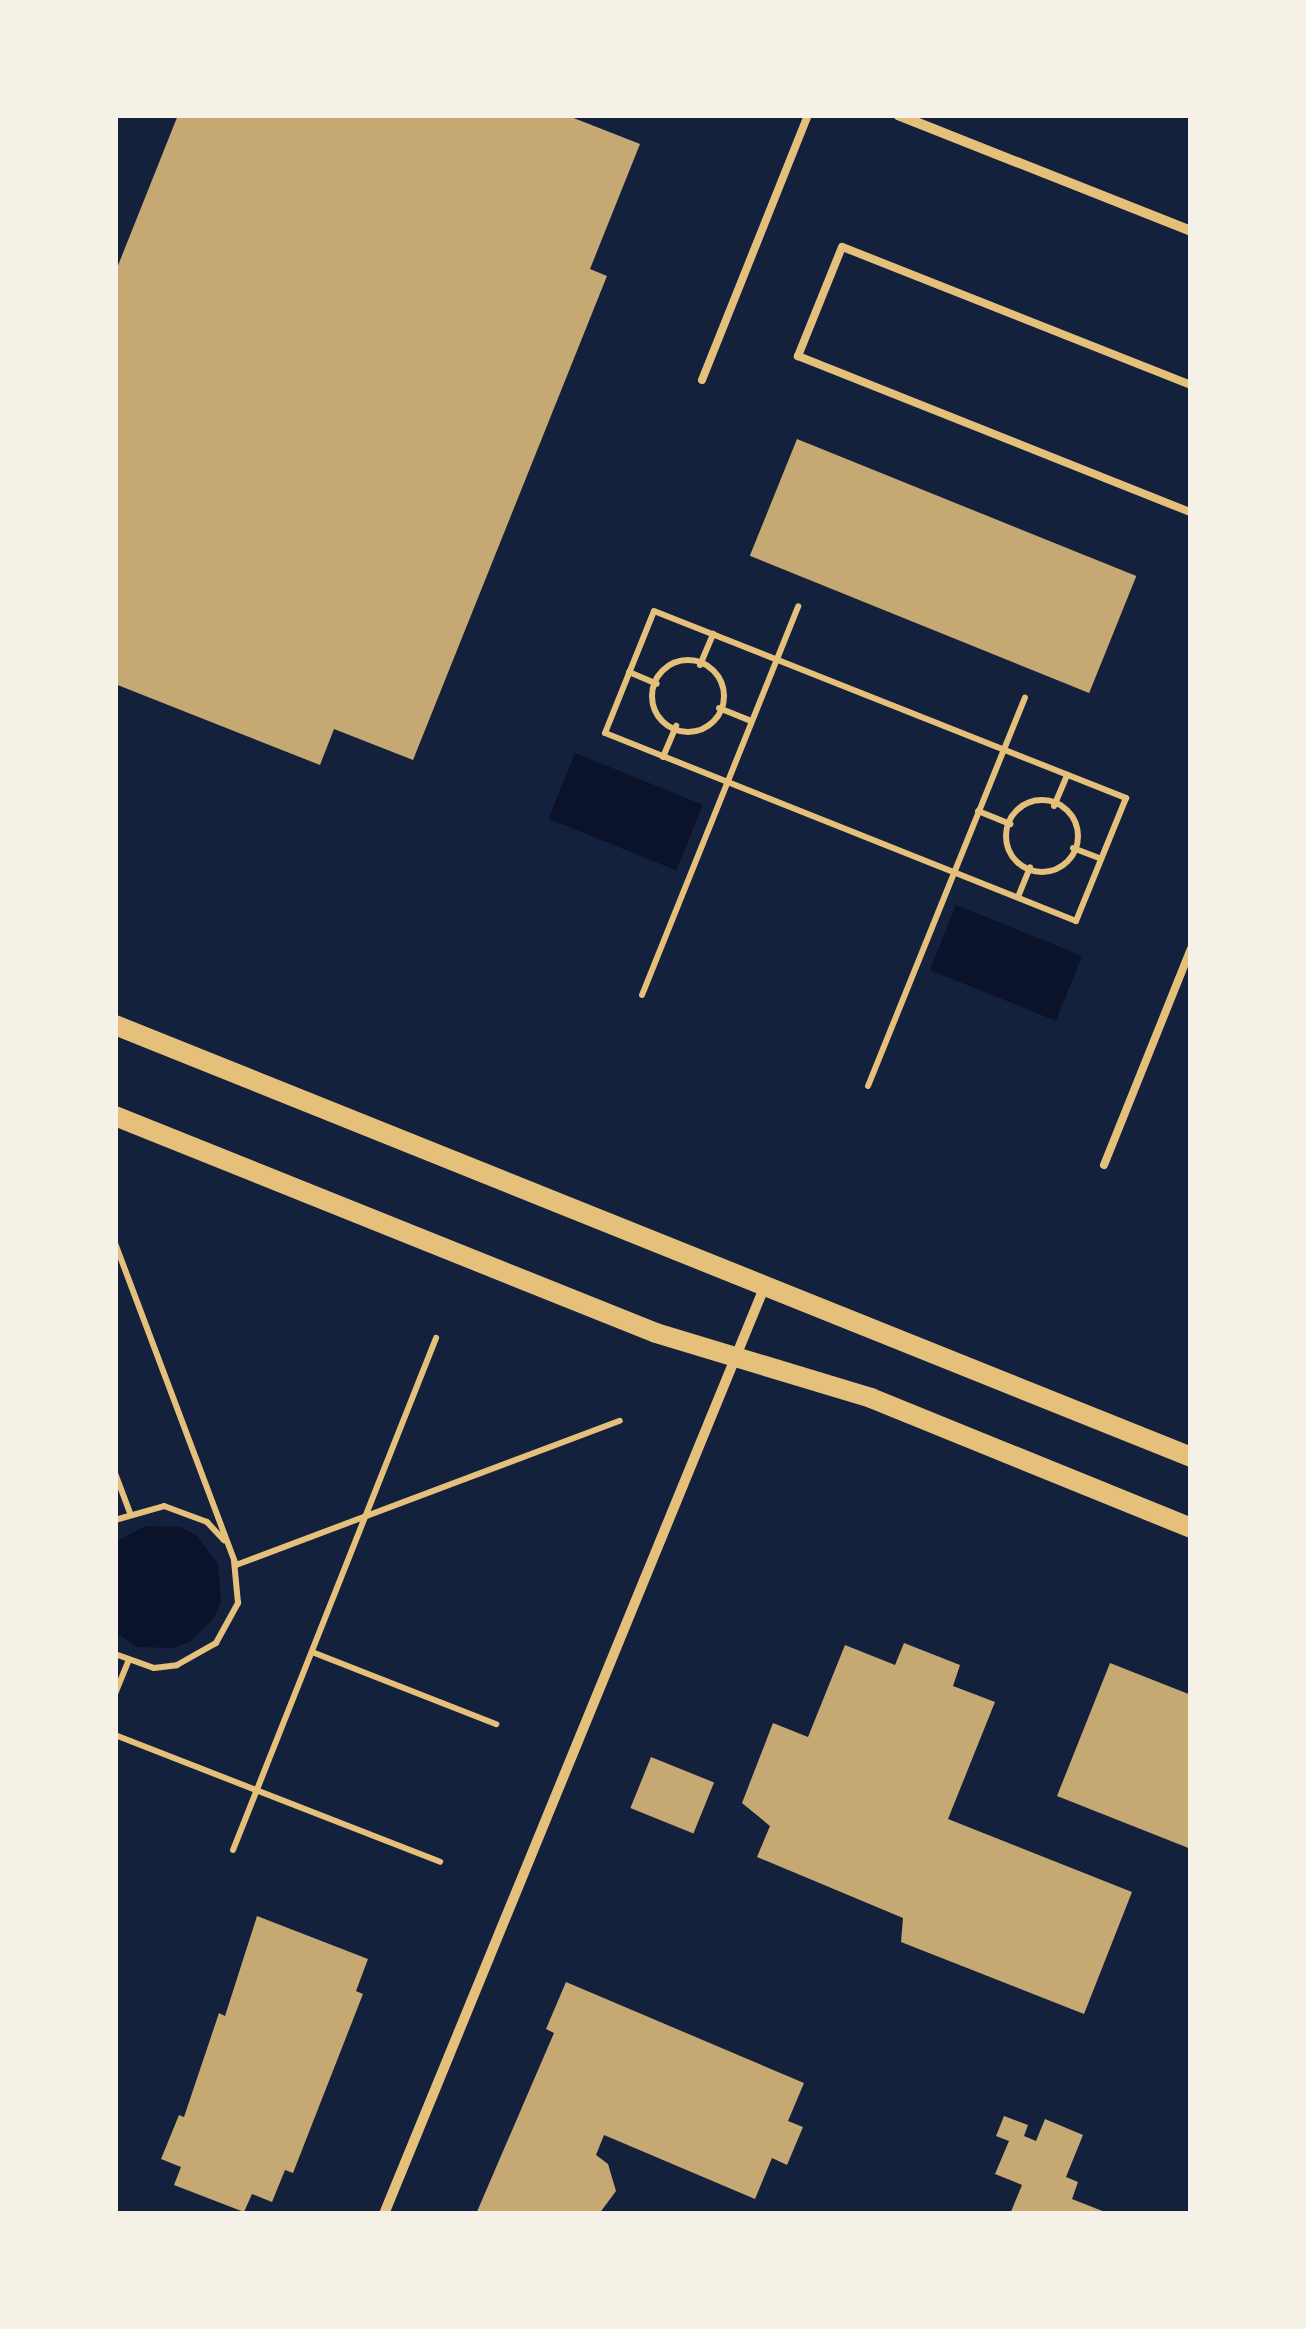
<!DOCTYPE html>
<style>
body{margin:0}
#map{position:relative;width:1306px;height:2329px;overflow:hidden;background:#14213d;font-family:"DM Sans",sans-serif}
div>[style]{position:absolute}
.water>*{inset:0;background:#0b132b;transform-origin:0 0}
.building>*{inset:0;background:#c6a872;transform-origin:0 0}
.path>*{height:6px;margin:-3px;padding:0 3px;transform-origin:3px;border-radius:3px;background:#e5c07b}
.path>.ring{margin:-3px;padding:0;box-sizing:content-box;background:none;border:6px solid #e5c07b;border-radius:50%}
.service>*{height:8px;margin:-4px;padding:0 4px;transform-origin:4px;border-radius:4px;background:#e5c07b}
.minor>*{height:10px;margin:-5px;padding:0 5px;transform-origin:5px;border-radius:5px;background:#e5c07b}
.secondary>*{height:20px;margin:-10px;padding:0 10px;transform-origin:10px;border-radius:10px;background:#e5c07b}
span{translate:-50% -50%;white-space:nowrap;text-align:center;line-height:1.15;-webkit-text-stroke:10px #f6f1e7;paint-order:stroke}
.frame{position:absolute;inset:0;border:118px solid #f6f1e7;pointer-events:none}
</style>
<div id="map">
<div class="water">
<div style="left:575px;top:753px;width:138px;height:71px;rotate:22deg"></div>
<div style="left:956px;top:905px;width:136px;height:70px;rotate:22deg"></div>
<div style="clip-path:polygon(145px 1526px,181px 1527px,197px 1536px,218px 1564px,221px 1600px,215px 1617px,190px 1642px,172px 1648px,137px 1647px,115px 1632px,115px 1542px)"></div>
</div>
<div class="building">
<div style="clip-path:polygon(178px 115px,566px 115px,640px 144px,590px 269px,607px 276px,413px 760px,334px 729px,320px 765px,115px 684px,115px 273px)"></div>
<div style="left:797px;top:439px;width:366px;height:126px;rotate:22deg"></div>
<div style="clip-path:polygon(904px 1643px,960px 1665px,953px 1686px,995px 1702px,948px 1819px,1132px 1892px,1084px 2014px,901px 1942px,903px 1918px,757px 1857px,770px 1826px,742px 1803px,773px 1723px,808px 1737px,845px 1645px,895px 1665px)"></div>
<div style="clip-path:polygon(1110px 1663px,1191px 1695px,1191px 1849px,1057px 1796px)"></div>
<div style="left:651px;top:1757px;width:68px;height:55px;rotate:22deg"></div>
<div style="clip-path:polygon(257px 1916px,368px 1959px,356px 1991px,363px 1994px,293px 2173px,285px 2170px,272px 2202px,252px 2194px,244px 2212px,174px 2185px,181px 2167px,161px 2159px,179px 2115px,184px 2117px,219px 2013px,225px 2016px)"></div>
<div style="clip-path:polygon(566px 1982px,804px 2083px,788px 2121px,803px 2127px,787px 2165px,772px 2158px,755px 2199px,604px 2135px,596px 2155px,608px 2164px,616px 2191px,599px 2214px,476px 2214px,554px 2033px,546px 2029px)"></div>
<div style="clip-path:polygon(1004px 2116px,1028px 2125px,1024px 2136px,1036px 2141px,1045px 2119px,1083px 2135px,1066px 2177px,1078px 2182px,1072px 2199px,1110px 2214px,1010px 2214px,1022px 2185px,995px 2174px,1009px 2141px,996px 2136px)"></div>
</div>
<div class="path">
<div style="left:654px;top:611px;width:508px;rotate:21.61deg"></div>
<div style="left:1126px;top:798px;width:133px;rotate:112.1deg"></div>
<div style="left:1076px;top:921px;width:507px;rotate:-158.24deg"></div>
<div style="left:605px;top:733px;width:131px;rotate:-68.1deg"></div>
<div class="ring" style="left:652px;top:660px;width:66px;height:66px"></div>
<div style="left:700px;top:665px;width:34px;rotate:-67deg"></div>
<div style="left:629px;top:672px;width:30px;rotate:23deg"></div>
<div style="left:719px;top:708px;width:35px;rotate:22deg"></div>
<div style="left:663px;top:757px;width:34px;rotate:-67deg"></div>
<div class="ring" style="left:1006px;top:800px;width:66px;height:66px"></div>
<div style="left:1054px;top:806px;width:34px;rotate:-67deg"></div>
<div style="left:978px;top:811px;width:35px;rotate:22deg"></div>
<div style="left:1073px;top:848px;width:30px;rotate:21deg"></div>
<div style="left:1018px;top:897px;width:32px;rotate:-68deg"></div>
<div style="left:642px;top:995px;width:419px;rotate:-68.1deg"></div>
<div style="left:868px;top:1086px;width:419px;rotate:-68deg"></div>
<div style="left:115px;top:1243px;width:344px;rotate:69.4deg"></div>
<div style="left:236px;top:1565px;width:410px;rotate:-20.6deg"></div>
<div style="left:115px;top:1473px;width:43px;rotate:69.4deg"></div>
<div style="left:115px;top:1520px;width:51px;rotate:-15.9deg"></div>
<div style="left:164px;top:1506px;width:46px;rotate:20.4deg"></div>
<div style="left:207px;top:1522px;width:25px;rotate:47deg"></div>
<div style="left:312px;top:1652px;width:198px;rotate:21.4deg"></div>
<div style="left:115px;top:1654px;width:41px;rotate:19.7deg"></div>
<div style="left:154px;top:1668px;width:23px;rotate:-7deg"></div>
<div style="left:177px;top:1665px;width:45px;rotate:-29.4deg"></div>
<div style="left:216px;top:1643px;width:46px;rotate:-61.2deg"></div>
<div style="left:238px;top:1603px;width:42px;rotate:-95.4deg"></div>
<div style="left:115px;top:1694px;width:35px;rotate:-68deg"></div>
<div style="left:115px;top:1735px;width:349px;rotate:21.3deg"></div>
<div style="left:233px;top:1850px;width:551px;rotate:-68.37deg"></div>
</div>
<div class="service">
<div style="left:702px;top:380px;width:285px;rotate:-68.2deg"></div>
<div style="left:1191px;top:385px;width:375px;rotate:-158.4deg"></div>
<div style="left:842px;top:247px;width:118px;rotate:112deg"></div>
<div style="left:798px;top:356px;width:423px;rotate:21.7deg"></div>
<div style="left:1104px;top:1165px;width:233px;rotate:-68.1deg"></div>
</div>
<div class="minor">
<div style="left:898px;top:115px;width:315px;rotate:21.6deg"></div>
<div style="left:384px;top:2214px;width:1001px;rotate:-67.69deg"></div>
</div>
<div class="secondary">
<div style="left:115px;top:1025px;width:1159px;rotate:21.87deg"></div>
<div style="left:115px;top:1116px;width:583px;rotate:21.86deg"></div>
<div style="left:656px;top:1333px;width:225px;rotate:16.8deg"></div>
<div style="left:871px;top:1398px;width:345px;rotate:22.1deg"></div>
</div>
<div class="frame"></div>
</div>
